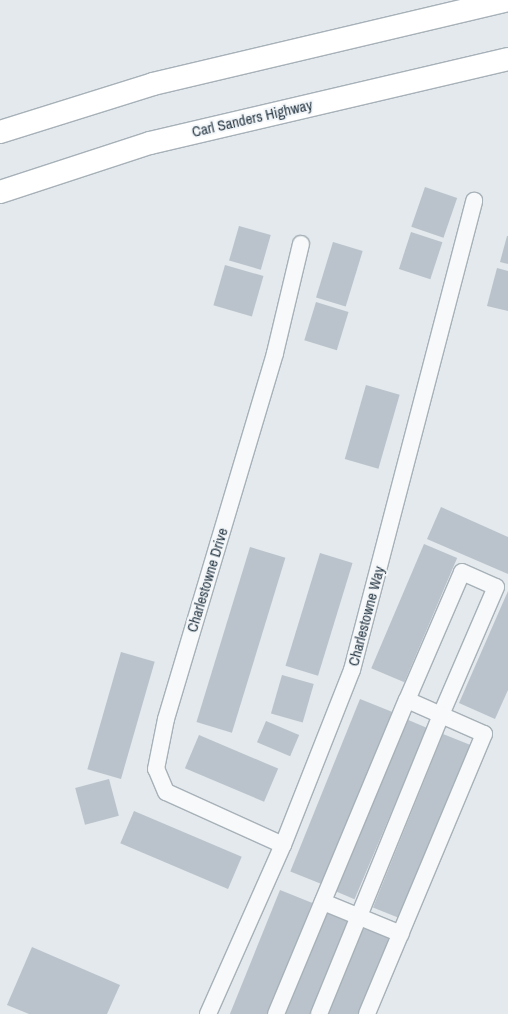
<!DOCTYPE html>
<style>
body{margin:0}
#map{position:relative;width:508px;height:1014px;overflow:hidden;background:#e3e9ed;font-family:"Archivo Narrow",sans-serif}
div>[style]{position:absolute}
.building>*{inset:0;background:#bac3cb;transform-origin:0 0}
.roads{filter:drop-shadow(1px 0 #a7b1b8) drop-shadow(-1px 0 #a7b1b8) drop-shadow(0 1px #a7b1b8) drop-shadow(0 -1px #a7b1b8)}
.minor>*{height:16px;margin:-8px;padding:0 8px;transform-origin:8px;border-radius:8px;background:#f7f9fa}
.highway>*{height:22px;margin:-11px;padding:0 11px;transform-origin:11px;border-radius:11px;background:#fff}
span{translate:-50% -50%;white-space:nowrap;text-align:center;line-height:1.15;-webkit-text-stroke:4px #f4f7f9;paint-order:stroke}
.street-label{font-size:15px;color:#293a47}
</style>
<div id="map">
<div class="building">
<div style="left:425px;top:187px;width:34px;height:42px;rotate:19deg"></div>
<div style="left:239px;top:226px;width:33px;height:36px;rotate:16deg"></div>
<div style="left:411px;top:232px;width:33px;height:39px;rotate:18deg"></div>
<div style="clip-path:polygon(507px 236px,508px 236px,508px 264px,500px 262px)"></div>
<div style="left:333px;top:242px;width:31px;height:58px;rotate:17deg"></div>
<div style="left:225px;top:265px;width:40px;height:42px;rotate:16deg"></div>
<div style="clip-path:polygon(497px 268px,508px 271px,508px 311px,487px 306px)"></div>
<div style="left:316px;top:302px;width:34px;height:40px;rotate:17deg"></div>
<div style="left:366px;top:385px;width:35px;height:77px;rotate:16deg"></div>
<div style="clip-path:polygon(441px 507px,508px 537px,508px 574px,427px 539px)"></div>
<div style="left:424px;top:544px;width:36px;height:135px;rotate:23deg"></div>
<div style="left:250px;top:547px;width:37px;height:183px;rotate:17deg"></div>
<div style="left:320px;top:553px;width:34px;height:118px;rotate:17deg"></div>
<div style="clip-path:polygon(508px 591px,508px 690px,495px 719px,459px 703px)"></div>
<div style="left:121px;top:652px;width:35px;height:122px;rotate:16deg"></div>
<div style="left:282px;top:675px;width:33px;height:40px;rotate:16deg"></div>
<div style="left:360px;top:699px;width:35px;height:186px;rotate:22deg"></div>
<div style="left:406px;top:719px;width:23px;height:186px;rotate:23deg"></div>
<div style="left:266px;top:721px;width:36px;height:23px;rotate:23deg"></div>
<div style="left:443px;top:734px;width:31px;height:187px;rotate:22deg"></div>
<div style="left:199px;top:735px;width:86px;height:36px;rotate:23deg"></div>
<div style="left:109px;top:779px;width:38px;height:35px;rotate:75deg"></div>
<div style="left:134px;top:811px;width:117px;height:35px;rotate:23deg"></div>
<div style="left:280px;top:890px;width:35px;height:134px;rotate:22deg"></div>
<div style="left:326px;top:912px;width:24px;height:111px;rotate:22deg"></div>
<div style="clip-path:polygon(363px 927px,391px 939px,359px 1014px,325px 1014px)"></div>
<div style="clip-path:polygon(32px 947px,120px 985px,107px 1014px,29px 1014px,7px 1005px)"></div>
</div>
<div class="roads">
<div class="minor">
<div style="left:283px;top:845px;width:128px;rotate:-155.6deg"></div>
<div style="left:166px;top:792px;width:25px;rotate:-113deg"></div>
<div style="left:156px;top:769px;width:51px;rotate:-78.7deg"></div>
<div style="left:166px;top:719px;width:382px;rotate:-73.4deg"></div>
<div style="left:275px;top:353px;width:112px;rotate:-76.6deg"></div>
<div style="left:323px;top:902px;width:84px;rotate:22.3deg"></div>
<div style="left:208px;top:1014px;width:185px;rotate:-66.1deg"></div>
<div style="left:283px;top:845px;width:188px;rotate:-68.5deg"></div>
<div style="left:352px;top:670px;width:485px;rotate:-75.4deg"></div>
<div style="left:276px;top:1014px;width:340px;rotate:-67.4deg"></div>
<div style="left:407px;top:700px;width:139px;rotate:-66.7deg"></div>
<div style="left:462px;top:572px;width:37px;rotate:24deg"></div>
<div style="left:496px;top:587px;width:139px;rotate:113.3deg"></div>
<div style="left:441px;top:715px;width:37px;rotate:-156deg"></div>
<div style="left:319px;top:1014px;width:323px;rotate:-67.8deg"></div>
<div style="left:441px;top:715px;width:47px;rotate:23.8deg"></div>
<div style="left:484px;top:734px;width:303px;rotate:112.7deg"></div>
</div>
<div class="highway">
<div style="left:0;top:132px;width:160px;rotate:-17.4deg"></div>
<div style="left:153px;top:84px;width:365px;rotate:-13.3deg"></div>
<div style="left:0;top:192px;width:158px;rotate:-18.1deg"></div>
<div style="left:150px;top:143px;width:368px;rotate:-13.2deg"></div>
</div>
</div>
<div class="street-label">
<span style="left:252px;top:118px;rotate:-13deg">Carl Sanders Highway</span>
<span style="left:207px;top:580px;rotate:-73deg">Charlestowne Drive</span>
<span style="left:366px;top:616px;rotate:-75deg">Charlestowne Way</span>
</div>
</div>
